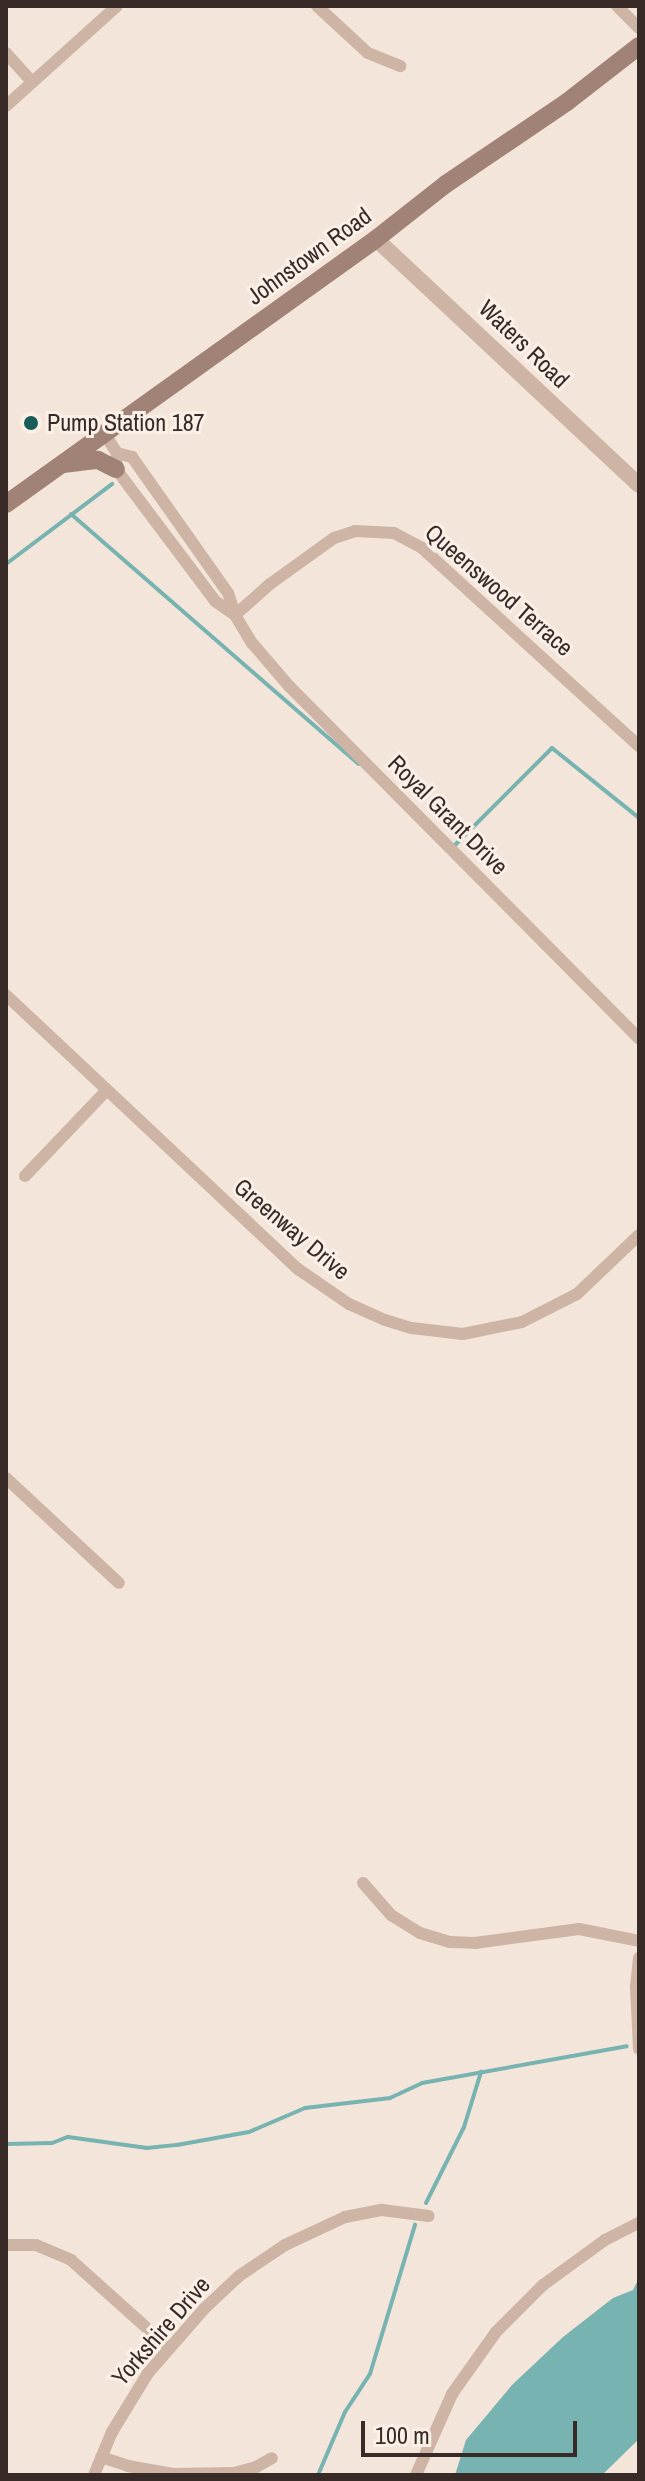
<!DOCTYPE html>
<style>
body{margin:0}
#map{position:relative;width:645px;height:2481px;overflow:hidden;background:#f4e5da;font-family:"Archivo Narrow",sans-serif}
div>[style]{position:absolute}
.water>*{inset:0;background:#77b3b0}
.stream>*{height:4px;margin:-2px;padding:0 2px;transform-origin:2px;border-radius:2px;background:#77b3b0}
.minor>*{height:12px;margin:-6px;padding:0 6px;transform-origin:6px;border-radius:6px;background:#cdb4a5}
.tertiary>*{height:16px;margin:-8px;padding:0 8px;transform-origin:8px;border-radius:8px;background:#cdb4a5}
.secondary>*{height:18px;margin:-9px;padding:0 9px;transform-origin:9px;border-radius:9px;background:#a18276}
.dots>*{width:22px;height:22px;translate:-50% -50%;box-sizing:border-box;border:4px solid #fbf0e7;border-radius:50%}
span{translate:-50% -50%;white-space:nowrap;text-align:center;line-height:1.15;-webkit-text-stroke:6px #fbf0e7;paint-order:stroke}
.street-label{font-size:24px;color:#382b27}
.poi-label{font-size:24px;color:#382b27}
.left{translate:0 -50%;text-align:left}
.frame{position:absolute;inset:0;border:8px solid #382b27;pointer-events:none}
.scale{position:absolute;left:361px;top:2421px;width:216px;height:36px;box-sizing:border-box;border:4px solid #382b27;border-top:0;padding-left:10px;font-size:24px;line-height:28px;white-space:nowrap;color:#382b27;-webkit-text-stroke:6px #fbf0e7;paint-order:stroke}
</style>
<div id="map">
<div class="water">
<div style="clip-path:polygon(639px 2278px,639px 2439px,602px 2475px,455px 2475px,466px 2440px,512px 2385px,563px 2337px,613px 2298px,633px 2290px)"></div>
</div>
<div class="stream">
<div style="left:71px;top:514px;width:381px;rotate:41deg"></div>
<div style="left:6px;top:564px;width:133px;rotate:-37deg"></div>
<div style="left:453px;top:847px;width:140px;rotate:-45deg"></div>
<div style="left:552px;top:748px;width:112px;rotate:38.8deg"></div>
<div style="left:6px;top:2144px;width:46px;rotate:-1.2deg"></div>
<div style="left:52px;top:2143px;width:17px;rotate:-21deg"></div>
<div style="left:68px;top:2137px;width:80px;rotate:7.9deg"></div>
<div style="left:147px;top:2148px;width:30px;rotate:-6deg"></div>
<div style="left:177px;top:2145px;width:73px;rotate:-10.2deg"></div>
<div style="left:249px;top:2132px;width:61px;rotate:-23.2deg"></div>
<div style="left:305px;top:2108px;width:86px;rotate:-6.7deg"></div>
<div style="left:390px;top:2098px;width:35px;rotate:-25deg"></div>
<div style="left:422px;top:2083px;width:208px;rotate:-10.2deg"></div>
<div style="left:426px;top:2203px;width:85px;rotate:-63.4deg"></div>
<div style="left:464px;top:2127px;width:58px;rotate:-72.8deg"></div>
<div style="left:318px;top:2475px;width:69px;rotate:-66.8deg"></div>
<div style="left:345px;top:2412px;width:45px;rotate:-56.7deg"></div>
<div style="left:370px;top:2374px;width:156px;rotate:-73.2deg"></div>
</div>
<div class="minor">
<div style="left:317px;top:6px;width:69px;rotate:42.7deg"></div>
<div style="left:368px;top:53px;width:35px;rotate:22deg"></div>
<div style="left:617px;top:6px;width:31px;rotate:45deg"></div>
<div style="left:6px;top:53px;width:39px;rotate:48deg"></div>
<div style="left:6px;top:106px;width:149px;rotate:-42deg"></div>
<div style="left:104px;top:433px;width:24px;rotate:57deg"></div>
<div style="left:117px;top:453px;width:16px;rotate:94deg"></div>
<div style="left:116px;top:469px;width:165px;rotate:53.1deg"></div>
<div style="left:215px;top:601px;width:24px;rotate:35deg"></div>
<div style="left:117px;top:453px;width:16px;rotate:15deg"></div>
<div style="left:132px;top:457px;width:166px;rotate:54.8deg"></div>
<div style="left:228px;top:593px;width:23px;rotate:72deg"></div>
<div style="left:235px;top:615px;width:33px;rotate:59deg"></div>
<div style="left:252px;top:643px;width:57px;rotate:49.3deg"></div>
<div style="left:289px;top:686px;width:497px;rotate:45.2deg"></div>
<div style="left:235px;top:615px;width:47px;rotate:-41.5deg"></div>
<div style="left:270px;top:584px;width:79px;rotate:-35.7deg"></div>
<div style="left:334px;top:538px;width:22px;rotate:-18deg"></div>
<div style="left:355px;top:531px;width:39px;rotate:3deg"></div>
<div style="left:394px;top:533px;width:32px;rotate:28deg"></div>
<div style="left:422px;top:548px;width:294px;rotate:42.4deg"></div>
<div style="left:6px;top:995px;width:400px;rotate:43.2deg"></div>
<div style="left:298px;top:1269px;width:62px;rotate:34.5deg"></div>
<div style="left:349px;top:1304px;width:39px;rotate:24deg"></div>
<div style="left:385px;top:1320px;width:28px;rotate:17deg"></div>
<div style="left:412px;top:1328px;width:51px;rotate:6.7deg"></div>
<div style="left:463px;top:1334px;width:60px;rotate:-11.5deg"></div>
<div style="left:522px;top:1322px;width:62px;rotate:-27deg"></div>
<div style="left:577px;top:1294px;width:86px;rotate:-43.6deg"></div>
<div style="left:25px;top:1176px;width:117px;rotate:-46.4deg"></div>
<div style="left:6px;top:1478px;width:154px;rotate:42.9deg"></div>
<div style="left:363px;top:1883px;width:43px;rotate:48.8deg"></div>
<div style="left:391px;top:1915px;width:34px;rotate:32deg"></div>
<div style="left:420px;top:1933px;width:31px;rotate:17deg"></div>
<div style="left:450px;top:1942px;width:25px;rotate:2deg"></div>
<div style="left:475px;top:1943px;width:105px;rotate:-7.7deg"></div>
<div style="left:579px;top:1929px;width:61px;rotate:11.3deg"></div>
<div style="left:639px;top:1958px;width:29px;rotate:96deg"></div>
<div style="left:636px;top:1987px;width:62px;rotate:87.2deg"></div>
<div style="left:6px;top:2245px;width:30px"></div>
<div style="left:36px;top:2245px;width:38px;rotate:23deg"></div>
<div style="left:71px;top:2260px;width:132px;rotate:41.9deg"></div>
<div style="left:101px;top:2457px;width:28px;rotate:18deg"></div>
<div style="left:128px;top:2466px;width:47px;rotate:9.9deg"></div>
<div style="left:174px;top:2474px;width:60px;rotate:-1deg"></div>
<div style="left:234px;top:2473px;width:23px;rotate:-15deg"></div>
<div style="left:256px;top:2467px;width:18px;rotate:-29deg"></div>
<div style="left:94px;top:2475px;width:47px;rotate:-67.3deg"></div>
<div style="left:112px;top:2432px;width:69px;rotate:-58.6deg"></div>
<div style="left:148px;top:2373px;width:86px;rotate:-48.8deg"></div>
<div style="left:205px;top:2308px;width:47px;rotate:-43.3deg"></div>
<div style="left:239px;top:2276px;width:55px;rotate:-34deg"></div>
<div style="left:285px;top:2245px;width:66px;rotate:-25deg"></div>
<div style="left:345px;top:2217px;width:38px;rotate:-11deg"></div>
<div style="left:382px;top:2210px;width:47px;rotate:7.3deg"></div>
<div style="left:416px;top:2475px;width:89px;rotate:-66deg"></div>
<div style="left:452px;top:2394px;width:76px;rotate:-54.6deg"></div>
<div style="left:496px;top:2332px;width:66px;rotate:-45deg"></div>
<div style="left:543px;top:2285px;width:77px;rotate:-36deg"></div>
<div style="left:605px;top:2240px;width:38px;rotate:-27deg"></div>
</div>
<div class="tertiary">
<div style="left:376px;top:239px;width:360px;rotate:43.1deg"></div>
</div>
<div class="secondary">
<div style="left:63px;top:464px;width:35px;rotate:-7deg"></div>
<div style="left:98px;top:460px;width:20px;rotate:27deg"></div>
<div style="left:6px;top:504px;width:455px;rotate:-35.6deg"></div>
<div style="left:376px;top:239px;width:89px;rotate:-38.2deg"></div>
<div style="left:446px;top:184px;width:146px;rotate:-34.1deg"></div>
<div style="left:567px;top:102px;width:91px;rotate:-37.9deg"></div>
</div>
<div class="dots">
<div style="left:31px;top:423px;background:#195d5b"></div>
</div>
<div class="street-label">
<span style="left:309px;top:256px;rotate:-36deg">Johnstown Road</span>
<span style="left:524px;top:344px;rotate:44deg">Waters Road</span>
<span style="left:499px;top:590px;rotate:41deg">Queenswood Terrace</span>
<span style="left:448px;top:815px;rotate:45deg">Royal Grant Drive</span>
<span style="left:292px;top:1229px;rotate:40deg">Greenway Drive</span>
<span style="left:161px;top:2331px;rotate:-49deg">Yorkshire Drive</span>
</div>
<div class="poi-label">
<span class="left" style="left:47px;top:423px">Pump Station 187</span>
</div>
<div class="frame"></div>
<div class="scale">100 m</div>
</div>
